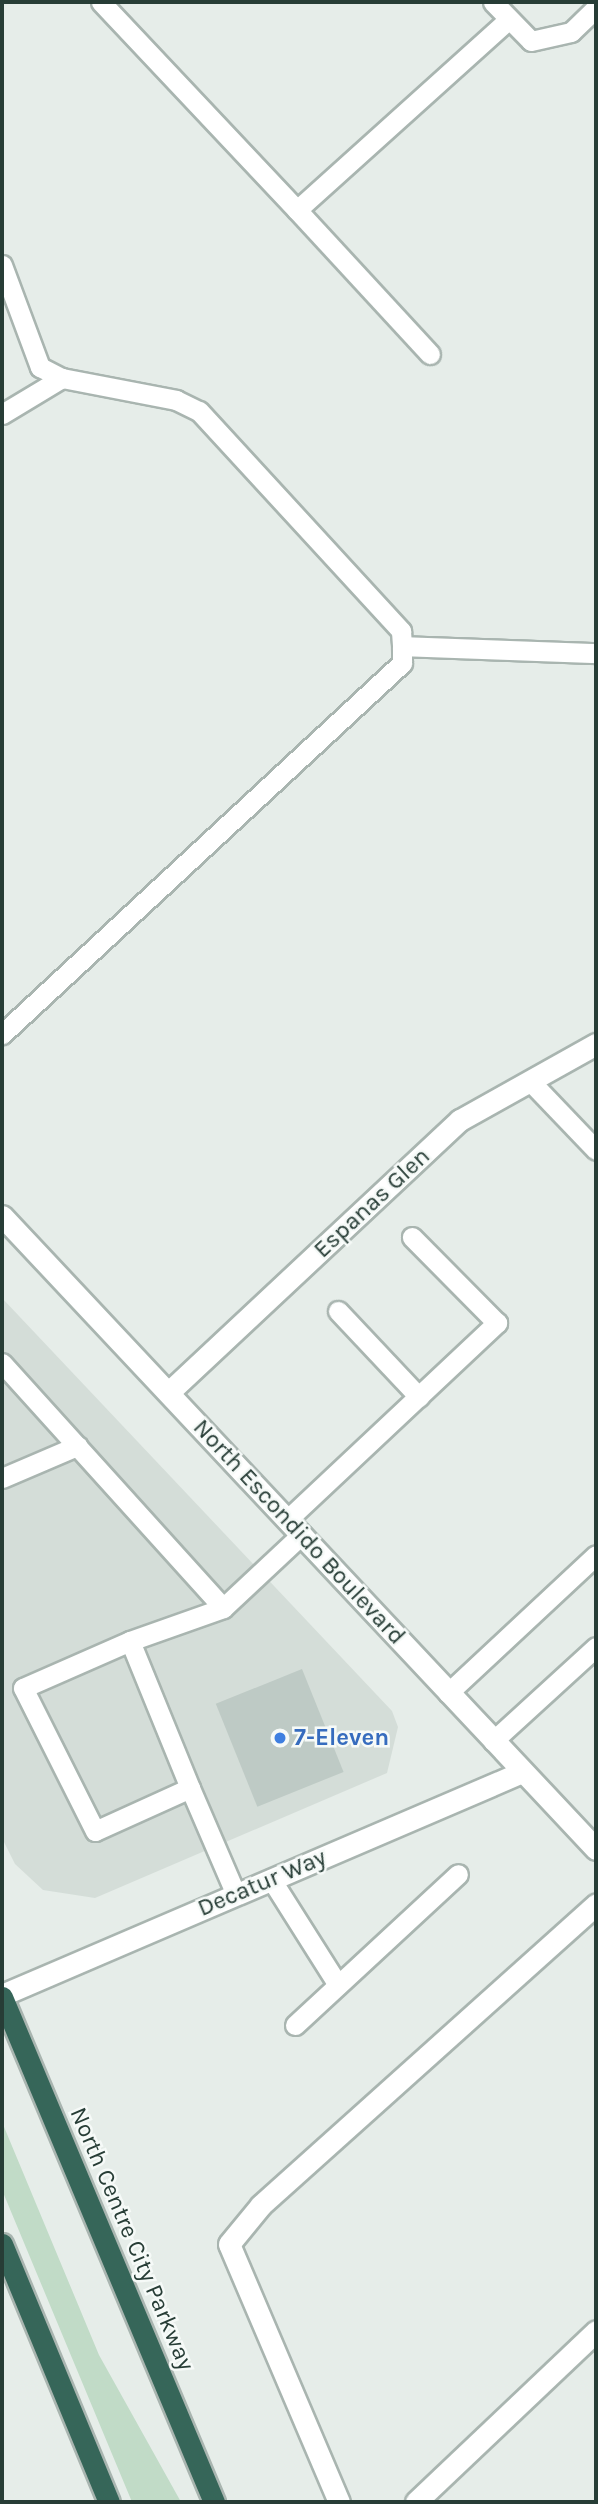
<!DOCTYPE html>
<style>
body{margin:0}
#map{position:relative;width:598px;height:2504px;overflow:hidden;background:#e6ede9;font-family:Karla,sans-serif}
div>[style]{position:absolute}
.built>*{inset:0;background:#d4ddd8}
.green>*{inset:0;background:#c1dbc7}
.building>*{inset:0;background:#becac5;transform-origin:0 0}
.roads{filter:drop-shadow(2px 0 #a9b5b0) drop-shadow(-2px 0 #a9b5b0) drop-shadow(0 2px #a9b5b0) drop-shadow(0 -2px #a9b5b0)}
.lane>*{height:19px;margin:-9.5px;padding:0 9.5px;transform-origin:9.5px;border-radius:9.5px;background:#fff}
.street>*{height:21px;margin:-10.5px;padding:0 10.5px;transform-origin:10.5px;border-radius:10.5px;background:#fff}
.secondary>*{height:21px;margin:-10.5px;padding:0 10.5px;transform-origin:10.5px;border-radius:10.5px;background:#fff}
.highway>*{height:21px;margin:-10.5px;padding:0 10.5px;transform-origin:10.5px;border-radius:10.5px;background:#366659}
.dots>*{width:19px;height:19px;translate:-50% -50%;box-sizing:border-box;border:4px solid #f6faf8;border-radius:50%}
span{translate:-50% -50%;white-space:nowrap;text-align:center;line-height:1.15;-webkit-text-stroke:5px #f6faf8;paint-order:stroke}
.street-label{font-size:24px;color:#273d36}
.shop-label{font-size:24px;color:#366cbe;font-weight:700}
.left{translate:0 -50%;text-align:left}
.frame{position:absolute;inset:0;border:4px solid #273d36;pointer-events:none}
</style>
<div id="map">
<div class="built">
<div style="clip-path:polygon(2px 1298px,392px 1711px,398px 1727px,387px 1773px,95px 1898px,43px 1890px,15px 1864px,2px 1838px)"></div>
</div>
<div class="green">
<div style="clip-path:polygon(2px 2122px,99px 2355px,181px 2502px,132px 2502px,2px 2190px)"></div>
</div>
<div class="building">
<div style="left:302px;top:1669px;width:111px;height:93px;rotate:68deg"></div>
</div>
<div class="roads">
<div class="lane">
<div style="left:101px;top:2px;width:286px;rotate:46.7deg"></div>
<div style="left:297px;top:210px;width:285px;rotate:-42deg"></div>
<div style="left:493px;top:2px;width:54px;rotate:45.7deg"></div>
<div style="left:531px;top:41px;width:41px;rotate:-12.7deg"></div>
<div style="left:571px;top:32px;width:35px;rotate:-44deg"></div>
<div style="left:297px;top:210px;width:196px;rotate:47.3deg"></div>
<div style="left:2px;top:265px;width:109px;rotate:69.6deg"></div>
<div style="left:40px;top:367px;width:25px;rotate:27deg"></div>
<div style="left:2px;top:414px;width:70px;rotate:-31deg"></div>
<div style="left:62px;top:378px;width:116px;rotate:10.9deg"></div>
<div style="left:176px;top:400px;width:25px;rotate:26deg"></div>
<div style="left:199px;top:411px;width:299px;rotate:47.4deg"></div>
<div style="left:401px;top:631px;width:15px;rotate:86deg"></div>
<div style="left:402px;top:646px;width:17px;rotate:90deg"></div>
<div style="left:402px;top:663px;width:546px;rotate:137.15deg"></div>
<div style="left:402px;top:646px;width:194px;rotate:2.1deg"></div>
<div style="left:530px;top:1081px;width:95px;rotate:46.3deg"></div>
<div style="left:338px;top:1311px;width:118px;rotate:46.7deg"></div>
<div style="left:2px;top:1363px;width:330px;rotate:47.9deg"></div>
<div style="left:223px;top:1608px;width:108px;rotate:-43.1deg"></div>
<div style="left:2px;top:1478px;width:82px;rotate:-23.1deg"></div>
<div style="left:288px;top:1519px;width:287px;rotate:-43.2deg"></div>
<div style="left:497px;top:1323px;width:121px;rotate:-134.7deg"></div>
<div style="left:130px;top:1641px;width:159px;rotate:67.8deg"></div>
<div style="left:190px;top:1788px;width:104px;rotate:155.6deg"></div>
<div style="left:95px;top:1831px;width:160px;rotate:-116.7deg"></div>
<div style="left:23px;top:1688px;width:117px;rotate:-23.7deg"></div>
<div style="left:130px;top:1641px;width:99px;rotate:-19.5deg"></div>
<div style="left:448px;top:1693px;width:202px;rotate:-43deg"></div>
<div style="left:493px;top:1741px;width:139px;rotate:-42.4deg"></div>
<div style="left:190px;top:1788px;width:116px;rotate:66.7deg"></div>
<div style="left:271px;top:1879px;width:125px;rotate:57.7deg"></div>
<div style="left:295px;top:2025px;width:222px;rotate:-42.8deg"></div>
</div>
<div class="street">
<div style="left:169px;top:1392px;width:398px;rotate:-43.1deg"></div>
<div style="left:460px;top:1120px;width:156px;rotate:-29.2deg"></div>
<div style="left:339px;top:2502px;width:280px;rotate:-113.1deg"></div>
<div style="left:229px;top:2244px;width:50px;rotate:-50.6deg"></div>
<div style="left:261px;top:2205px;width:450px;rotate:-41.9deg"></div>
<div style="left:416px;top:2502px;width:248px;rotate:-43.5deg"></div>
</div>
<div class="secondary">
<div style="left:2px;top:1216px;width:868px;rotate:46.82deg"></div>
<div style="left:2px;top:1995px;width:566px;rotate:-23.21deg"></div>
</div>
<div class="highway">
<div style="left:2px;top:1997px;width:548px;rotate:67.23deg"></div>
<div style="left:2px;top:2244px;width:279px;rotate:67.5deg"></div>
</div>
</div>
<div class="dots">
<div style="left:280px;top:1738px;background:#3f7fe0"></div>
</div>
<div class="street-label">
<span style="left:372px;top:1203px;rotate:-43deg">Espanas Glen</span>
<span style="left:299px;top:1532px;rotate:47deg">North Escondido Boulevard</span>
<span style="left:262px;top:1883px;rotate:-23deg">Decatur Way</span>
<span style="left:132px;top:2239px;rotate:67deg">North Centre City Parkway</span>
</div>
<div class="shop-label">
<span class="left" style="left:294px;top:1738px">7-Eleven</span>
</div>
<div class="frame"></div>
</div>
